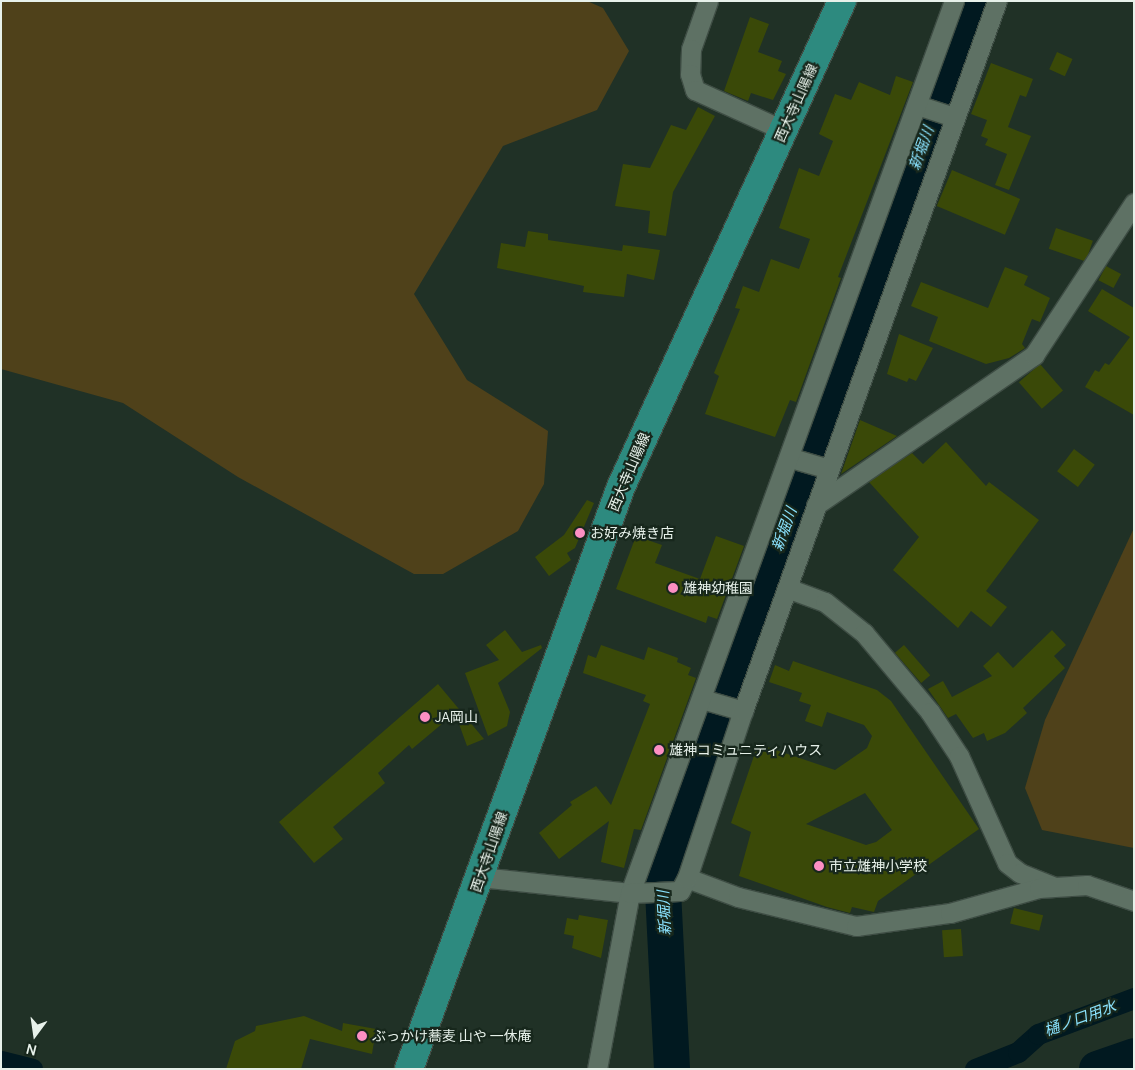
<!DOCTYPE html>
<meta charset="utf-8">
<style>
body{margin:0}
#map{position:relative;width:1135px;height:1070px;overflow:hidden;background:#203126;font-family:Manrope,"Noto Sans JP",sans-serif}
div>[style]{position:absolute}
.green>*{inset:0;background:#4f411a}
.canal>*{height:21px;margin:-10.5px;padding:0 10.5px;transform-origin:10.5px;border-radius:10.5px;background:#011920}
.river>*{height:36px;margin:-18px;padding:0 18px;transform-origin:18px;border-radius:18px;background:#011920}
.building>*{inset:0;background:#3a4908;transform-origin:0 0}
.roads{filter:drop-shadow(1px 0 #3e4d44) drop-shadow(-1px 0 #3e4d44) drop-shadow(0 1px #3e4d44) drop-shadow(0 -1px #3e4d44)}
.street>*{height:19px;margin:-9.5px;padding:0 9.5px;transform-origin:9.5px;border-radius:9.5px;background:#5e7164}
.primary>*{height:28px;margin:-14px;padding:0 14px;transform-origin:14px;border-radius:14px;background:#2d8a7f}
.dots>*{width:14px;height:14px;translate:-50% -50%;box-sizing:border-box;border:2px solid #17271c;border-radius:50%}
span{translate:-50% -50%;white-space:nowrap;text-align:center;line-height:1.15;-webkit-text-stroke:4.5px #17271c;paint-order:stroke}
.street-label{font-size:14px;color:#e7f1ea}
.poi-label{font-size:14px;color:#e7f1ea}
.left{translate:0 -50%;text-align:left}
.water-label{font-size:15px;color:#8ae2fe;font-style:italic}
.frame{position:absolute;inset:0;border:2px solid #e7f1ea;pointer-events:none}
.north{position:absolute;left:10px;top:1010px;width:50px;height:50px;-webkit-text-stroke:4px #17271c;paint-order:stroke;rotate:194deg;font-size:14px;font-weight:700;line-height:20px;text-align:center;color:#e7f1ea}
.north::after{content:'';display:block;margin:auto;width:18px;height:22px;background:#e7f1ea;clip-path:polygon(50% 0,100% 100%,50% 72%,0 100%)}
</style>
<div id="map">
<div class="green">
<div style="clip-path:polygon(1px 1px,587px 1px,603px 8px,629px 51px,597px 110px,503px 146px,414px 294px,467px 380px,548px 431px,544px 484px,518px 531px,443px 574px,414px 574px,238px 477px,123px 403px,1px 369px)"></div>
<div style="clip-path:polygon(1134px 528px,1134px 848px,1042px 830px,1025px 788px,1045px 720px)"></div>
</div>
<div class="canal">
<div style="left:1px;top:1061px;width:32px;rotate:14deg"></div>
<div style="left:975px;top:1069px;width:46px;rotate:-21.6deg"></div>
<div style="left:1018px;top:1052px;width:27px;rotate:-42deg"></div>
<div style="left:1038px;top:1034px;width:103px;rotate:-20.6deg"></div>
</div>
<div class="river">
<div style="left:672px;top:1069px;width:199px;rotate:-92.9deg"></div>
<div style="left:662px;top:870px;width:923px;rotate:-70.25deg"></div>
<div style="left:1097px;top:1069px;width:39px;rotate:-19deg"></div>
</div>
<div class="building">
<div style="clip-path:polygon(750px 17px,769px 24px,758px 52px,782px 61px,778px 71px,786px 74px,773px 100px,751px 93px,748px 101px,724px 91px)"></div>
<div style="left:1057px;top:52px;width:17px;height:19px;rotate:24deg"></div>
<div style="clip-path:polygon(991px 63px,1033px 79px,1026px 97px,1020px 95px,1008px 127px,1031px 136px,1009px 190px,995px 185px,1007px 154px,985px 145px,988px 139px,981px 136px,987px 120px,971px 114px)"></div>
<div style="clip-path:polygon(896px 76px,913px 82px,838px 277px,841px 278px,796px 402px,790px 400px,775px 437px,705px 414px,719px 376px,714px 373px,740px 309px,735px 308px,743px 286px,759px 292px,771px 259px,799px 269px,810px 239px,779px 228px,799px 168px,819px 176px,833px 141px,819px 134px,835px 94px,851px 100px,859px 82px,890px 95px)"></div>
<div style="clip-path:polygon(698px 107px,715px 116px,673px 192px,666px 236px,648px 233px,650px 211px,615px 206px,623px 164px,650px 168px,671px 125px,686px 130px)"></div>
<div style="left:952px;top:170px;width:74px;height:39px;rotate:23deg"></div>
<div style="left:1056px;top:228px;width:39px;height:22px;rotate:19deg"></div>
<div style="clip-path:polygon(528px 231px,548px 234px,548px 240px,622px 251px,623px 245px,660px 250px,654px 280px,627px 274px,624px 297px,583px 292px,584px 286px,497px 268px,501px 243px,525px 247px)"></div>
<div style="left:1106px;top:266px;width:17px;height:16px;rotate:28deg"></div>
<div style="clip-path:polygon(1005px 267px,1028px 276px,1024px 285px,1050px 298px,1040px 322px,1032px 319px,1022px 344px,1025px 348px,1009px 358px,986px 364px,929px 341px,938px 317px,911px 306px,921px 282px,988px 308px)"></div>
<div style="clip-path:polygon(1102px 289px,1134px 308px,1134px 415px,1085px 387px,1095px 370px,1099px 372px,1105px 363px,1109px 365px,1130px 337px,1088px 311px)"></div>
<div style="clip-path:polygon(899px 334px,933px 348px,916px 381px,909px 378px,907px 382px,887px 374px)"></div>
<div style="left:1040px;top:364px;width:35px;height:28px;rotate:49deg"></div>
<div style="clip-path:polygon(860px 420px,897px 436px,841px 474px)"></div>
<div style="clip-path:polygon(946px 442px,986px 486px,989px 482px,1039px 520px,986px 591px,1007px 607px,991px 627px,971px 611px,958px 628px,893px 570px,919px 537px,869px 482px,912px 453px,923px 464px)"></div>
<div style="left:1074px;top:449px;width:26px;height:28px;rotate:37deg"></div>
<div style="clip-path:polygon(587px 500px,594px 503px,575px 548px,567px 553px,571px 560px,549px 576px,535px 557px,564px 535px)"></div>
<div style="clip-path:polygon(636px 536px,662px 545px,655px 563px,700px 579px,716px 536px,744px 546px,717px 619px,708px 616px,706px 623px,616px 589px)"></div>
<div style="clip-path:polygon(505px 630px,522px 652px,541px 645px,542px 648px,498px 683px,510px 712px,507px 726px,488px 736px,465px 673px,499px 660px,486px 645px)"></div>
<div style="clip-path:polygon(1052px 630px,1066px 645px,1054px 656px,1065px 668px,1023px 708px,1027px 713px,1005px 733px,987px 741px,984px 733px,973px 738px,956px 714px,948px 718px,928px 689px,943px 681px,952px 697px,992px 676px,983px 666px,998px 652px,1013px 668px)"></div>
<div style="clip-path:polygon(601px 645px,644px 660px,648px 647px,678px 658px,677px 662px,691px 668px,688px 675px,696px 678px,641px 830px,634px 829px,624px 868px,601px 862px,609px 821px,559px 859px,539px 833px,572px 805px,570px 802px,596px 786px,611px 805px,650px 704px,643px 701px,646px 695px,583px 673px,588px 655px,596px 658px)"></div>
<div style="left:904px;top:645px;width:40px;height:12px;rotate:49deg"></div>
<div style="clip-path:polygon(evenodd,793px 661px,877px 690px,891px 701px,979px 829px,878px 901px,874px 912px,852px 907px,850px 913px,827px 907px,739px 876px,751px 832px,731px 823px,758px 744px,835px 770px,867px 748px,872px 736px,864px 725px,827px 712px,822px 727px,805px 721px,811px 705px,799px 701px,802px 693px,769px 682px,775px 665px,789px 671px,793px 661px,865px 793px,892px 830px,876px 842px,866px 845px,806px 824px,865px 793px)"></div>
<div style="clip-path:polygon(438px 684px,484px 739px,467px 746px,455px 713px,412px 749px,409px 745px,378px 773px,385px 783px,333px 827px,343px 839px,314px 863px,279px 822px)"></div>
<div style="left:1014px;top:908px;width:30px;height:16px;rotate:14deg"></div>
<div style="clip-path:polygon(579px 915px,608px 920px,601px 958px,572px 948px,574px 936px,564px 934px,567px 918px,578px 920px)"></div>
<div style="left:961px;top:929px;width:27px;height:19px;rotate:86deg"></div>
<div style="clip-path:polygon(304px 1016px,342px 1031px,343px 1023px,376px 1029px,372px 1054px,310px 1039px,301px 1069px,226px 1069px,235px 1041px,255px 1031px,256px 1026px)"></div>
</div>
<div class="roads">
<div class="street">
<div style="left:708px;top:1px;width:51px;rotate:109.5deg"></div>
<div style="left:691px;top:49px;width:25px;rotate:92deg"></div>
<div style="left:690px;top:74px;width:17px;rotate:73deg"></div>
<div style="left:695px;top:90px;width:97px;rotate:24.4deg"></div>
<div style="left:917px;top:105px;width:39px;rotate:18deg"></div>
<div style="left:791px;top:458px;width:40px;rotate:16deg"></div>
<div style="left:816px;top:505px;width:265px;rotate:-34.5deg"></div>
<div style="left:1034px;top:355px;width:182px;rotate:-56.7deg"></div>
<div style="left:787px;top:588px;width:40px;rotate:20.2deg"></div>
<div style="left:825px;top:602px;width:50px;rotate:38.5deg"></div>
<div style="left:864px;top:633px;width:103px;rotate:50.1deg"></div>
<div style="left:930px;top:712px;width:53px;rotate:56.6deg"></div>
<div style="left:959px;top:756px;width:117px;rotate:65.8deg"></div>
<div style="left:1007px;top:863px;width:16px;rotate:38deg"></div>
<div style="left:1020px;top:873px;width:35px;rotate:22deg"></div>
<div style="left:702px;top:699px;width:43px;rotate:16.3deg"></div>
<div style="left:480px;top:877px;width:151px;rotate:6.1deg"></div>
<div style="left:630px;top:893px;width:949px;rotate:-70.04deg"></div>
<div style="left:687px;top:878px;width:54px;rotate:20.4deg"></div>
<div style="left:738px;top:897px;width:122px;rotate:13.8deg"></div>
<div style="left:856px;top:926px;width:95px;rotate:-7.9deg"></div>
<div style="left:950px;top:913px;width:92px;rotate:-15.7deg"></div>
<div style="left:1039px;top:888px;width:48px;rotate:-3.6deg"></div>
<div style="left:1087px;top:885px;width:50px;rotate:18.8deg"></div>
<div style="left:597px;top:1069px;width:179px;rotate:-79.4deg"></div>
<div style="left:630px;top:893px;width:50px;rotate:-2.3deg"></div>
<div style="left:680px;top:891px;width:15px;rotate:-62deg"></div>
<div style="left:687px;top:878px;width:176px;rotate:-71.5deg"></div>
<div style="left:743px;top:711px;width:754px;rotate:-70.32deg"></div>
</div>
<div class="primary">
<div style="left:409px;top:1069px;width:619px;rotate:-69.99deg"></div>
<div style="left:621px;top:487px;width:534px;rotate:-65.55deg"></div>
</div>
</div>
<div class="dots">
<div style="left:580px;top:533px;background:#fc8fc3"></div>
<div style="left:673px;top:588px;background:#fc8fc3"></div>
<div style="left:425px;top:717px;background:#fc8fc3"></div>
<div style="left:659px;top:750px;background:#fc8fc3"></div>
<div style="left:819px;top:866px;background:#fc8fc3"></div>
<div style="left:362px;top:1036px;background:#fc8fc3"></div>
</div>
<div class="street-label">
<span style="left:796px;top:103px;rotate:-66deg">西大寺山陽線</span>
<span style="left:629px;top:472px;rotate:-67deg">西大寺山陽線</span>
<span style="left:489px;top:852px;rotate:-71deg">西大寺山陽線</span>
</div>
<div class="poi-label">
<span class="left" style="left:590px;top:533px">お好み焼き店</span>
<span class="left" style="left:683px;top:588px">雄神幼稚園</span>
<span class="left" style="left:435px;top:717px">JA岡山</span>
<span class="left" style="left:669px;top:750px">雄神コミュニティハウス</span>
<span class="left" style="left:829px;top:866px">市立雄神小学校</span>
<span class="left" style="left:372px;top:1036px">ぶっかけ蕎麦 山や 一休庵</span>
</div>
<div class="water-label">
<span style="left:921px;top:148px;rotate:-70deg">新堀川</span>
<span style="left:784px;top:529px;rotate:-70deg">新堀川</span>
<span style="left:664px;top:913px;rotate:-93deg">新堀川</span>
<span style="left:1080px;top:1018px;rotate:-20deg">樋ノ口用水</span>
</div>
<div class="frame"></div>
<div class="north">N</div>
</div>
